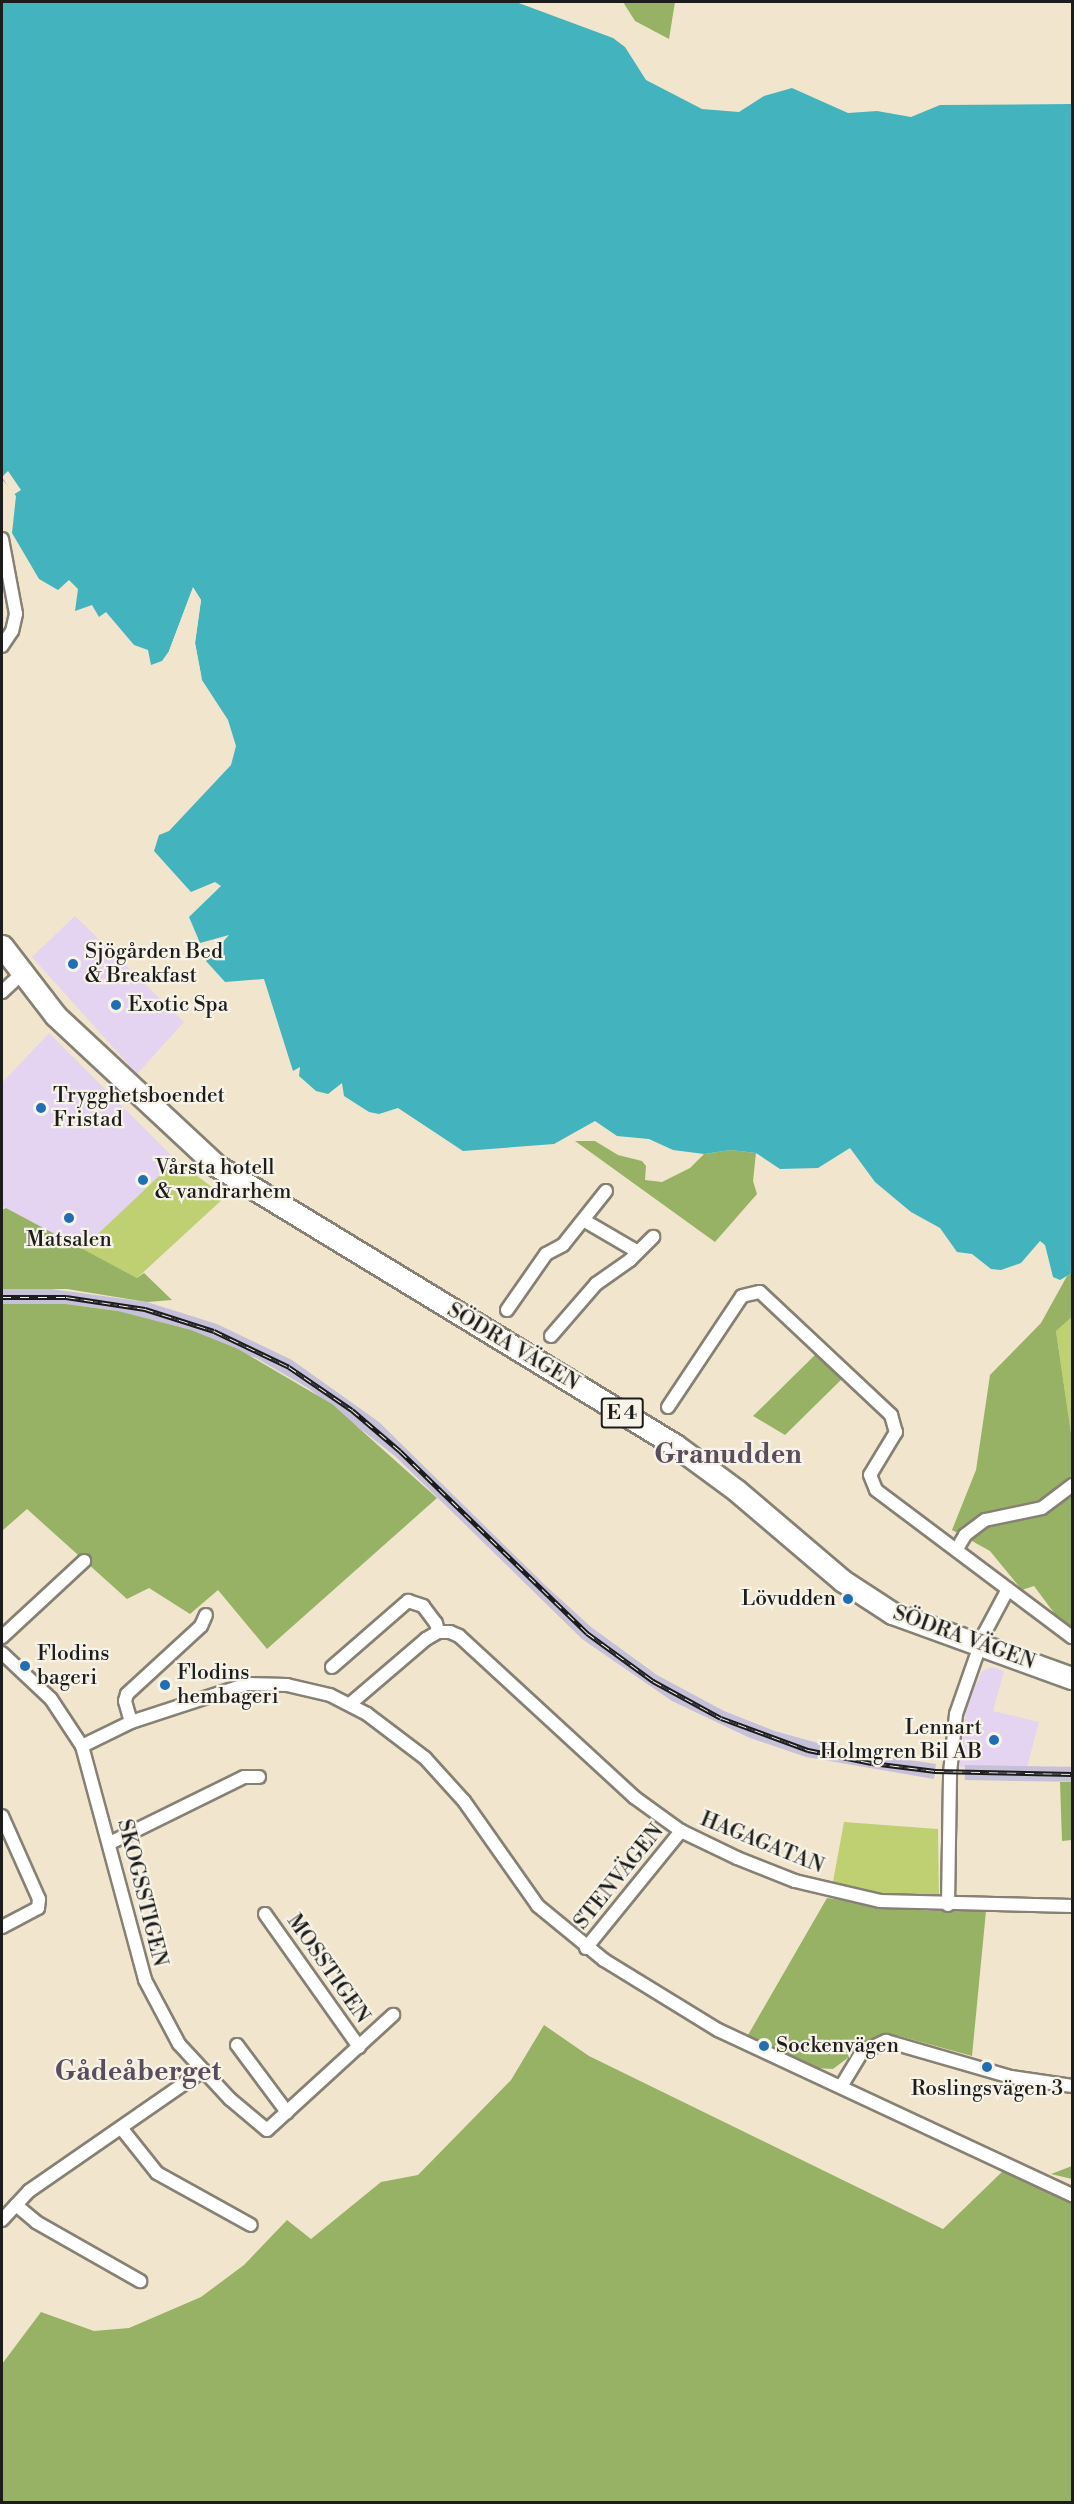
<!DOCTYPE html>
<meta charset="utf-8">
<style>
body{margin:0}
#map{position:relative;width:1074px;height:2504px;overflow:hidden;background:#f1e6cd;font-family:"Libre Bodoni",serif}
div>[style]{position:absolute}
.built>*{inset:0;background:#e4d3f1}
.industrial>*{inset:0;background:#c6c0d9;transform-origin:0 0}
.green>*{inset:0;background:#bfd073}
.forest>*{inset:0;background:#97b265}
.water>*{inset:0;background:#43b3bd}
.pier>*{inset:0;background:#f1e6cd}
.roads{filter:drop-shadow(2px 0 #868174) drop-shadow(-2px 0 #868174) drop-shadow(0 2px #868174) drop-shadow(0 -2px #868174)}
.street>*{height:12px;margin:-6px;padding:0 6px;transform-origin:6px;border-radius:6px;background:#fff}
.highway>*{height:21px;margin:-10.5px;padding:0 10.5px;transform-origin:10.5px;border-radius:10.5px;background:#fff}
.rail>*{height:5px;margin-top:-2.5px;transform-origin:0;background:repeating-linear-gradient(90deg,#f7f3e8 0 9px,#1c1c1c 0 18px);box-sizing:border-box;border-block:2px solid #1c1c1c}
.dots>*{width:16px;height:16px;translate:-50% -50%;box-sizing:border-box;border:3px solid #f7f3e8;border-radius:50%}
span{translate:-50% -50%;white-space:nowrap;text-align:center;line-height:1.15;-webkit-text-stroke:4.5px #f7f3e8;paint-order:stroke}
.shield-label span{padding:2px 4px;background:#f7f3e8;border:2px solid;border-radius:4px;-webkit-text-stroke-width:0}
.shield-label{font-size:20px;color:#1c1c1c;font-weight:700}
.poi-label{font-size:21px;color:#1c1c1c}
.left{translate:0 -50%;text-align:left}
.right{translate:-100% -50%;text-align:right}
.street-label{font-size:21px;color:#1c1c1c}
.district-label{font-size:27px;color:#5a4e5d;font-weight:700}
.frame{position:absolute;inset:0;border:3px solid #1c1c1c;pointer-events:none}
</style>
<div id="map">
<div class="built">
<div style="clip-path:polygon(75px 916px,184px 1022px,137px 1074px,32px 957px)"></div>
<div style="clip-path:polygon(49px 1033px,181px 1165px,144px 1273px,82px 1249px,2px 1206px,2px 1083px)"></div>
<div style="clip-path:polygon(992px 1667px,1004px 1671px,993px 1711px,1039px 1722px,1027px 1767px,958px 1767px,967px 1704px,982px 1671px)"></div>
</div>
<div class="industrial">
<div style="clip-path:polygon(44px 1288px,147px 1302px,217px 1324px,292px 1360px,379px 1422px,546px 1586px,591px 1627px,657px 1675px,724px 1711px,775px 1731px,839px 1749px,936px 1764px,934px 1779px,806px 1757px,750px 1738px,672px 1701px,582px 1639px,395px 1456px,308px 1388px,256px 1358px,118px 1311px,66px 1304px,2px 1304px,2px 1289px)"></div>
<div style="left:965px;top:1765px;width:107px;height:15px;rotate:1deg"></div>
</div>
<div class="green">
<div style="clip-path:polygon(176px 1160px,225px 1197px,137px 1278px,82px 1249px)"></div>
<div style="clip-path:polygon(1072px 1317px,1072px 1440px,1056px 1331px)"></div>
<div style="clip-path:polygon(844px 1822px,938px 1829px,939px 1895px,932px 1902px,832px 1887px)"></div>
</div>
<div class="forest">
<div style="clip-path:polygon(623px 2px,675px 2px,669px 39px,635px 21px)"></div>
<div style="clip-path:polygon(575px 1141px,595px 1141px,618px 1155px,642px 1161px,646px 1166px,645px 1180px,662px 1182px,690px 1168px,704px 1154px,731px 1150px,756px 1153px,753px 1181px,757px 1194px,715px 1242px)"></div>
<div style="clip-path:polygon(6px 1208px,137px 1278px,144px 1273px,172px 1300px,147px 1302px,67px 1289px,2px 1289px,2px 1210px)"></div>
<div style="clip-path:polygon(1072px 1273px,1072px 1317px,1056px 1331px,1072px 1440px,1072px 1630px,1063px 1625px,1034px 1586px,1022px 1590px,990px 1551px,952px 1530px,976px 1470px,990px 1375px,1041px 1323px,1067px 1276px)"></div>
<div style="clip-path:polygon(2px 1304px,66px 1304px,118px 1311px,191px 1330px,238px 1349px,332px 1404px,437px 1498px,267px 1649px,218px 1590px,190px 1614px,149px 1588px,127px 1599px,27px 1509px,2px 1531px)"></div>
<div style="clip-path:polygon(818px 1352px,846px 1375px,785px 1435px,753px 1416px)"></div>
<div style="clip-path:polygon(1060px 1782px,1072px 1782px,1072px 1840px,1062px 1841px)"></div>
<div style="clip-path:polygon(827px 1898px,928px 1911px,986px 1911px,972px 2056px,899px 2036px,877px 2036px,833px 2069px,816px 2068px,748px 2035px)"></div>
<div style="clip-path:polygon(544px 2025px,589px 2056px,943px 2229px,1006px 2168px,1072px 2202px,1072px 2502px,2px 2502px,2px 2364px,41px 2312px,94px 2331px,129px 2328px,201px 2297px,244px 2265px,287px 2220px,311px 2239px,381px 2182px,418px 2175px,511px 2080px)"></div>
<div style="clip-path:polygon(1072px 2166px,1072px 2179px,1051px 2174px)"></div>
</div>
<div class="water">
<div style="clip-path:polygon(2px 2px,516px 2px,613px 38px,625px 47px,646px 80px,702px 109px,739px 112px,764px 96px,792px 88px,848px 113px,877px 111px,911px 117px,940px 105px,1072px 104px,1072px 1273px,1060px 1280px,1053px 1277px,1045px 1245px,1040px 1241px,1021px 1263px,1001px 1270px,991px 1269px,972px 1254px,957px 1252px,940px 1228px,911px 1212px,875px 1182px,850px 1148px,818px 1168px,780px 1169px,756px 1153px,731px 1150px,704px 1154px,673px 1150px,649px 1139px,617px 1136px,595px 1121px,554px 1144px,463px 1151px,398px 1108px,379px 1114px,369px 1112px,344px 1096px,342px 1083px,328px 1094px,316px 1091px,299px 1076px,300px 1067px,293px 1071px,264px 979px,225px 982px,206px 961px,229px 935px,200px 943px,189px 917px,221px 886px,215px 882px,191px 892px,154px 851px,159px 835px,169px 831px,231px 765px,236px 746px,228px 720px,202px 680px,195px 643px,201px 600px,193px 588px,169px 651px,162px 661px,151px 665px,148px 650px,134px 645px,106px 612px,99px 617px,92px 605px,75px 611px,78px 589px,69px 580px,58px 590px,39px 579px,12px 533px,16px 496px,2px 479px)"></div>
</div>
<div class="pier">
<div style="clip-path:polygon(8px 471px,21px 490px,13px 495px,2px 477px)"></div>
<div style="clip-path:polygon(193px 587px,201px 600px,195px 643px,202px 680px,192px 643px,198px 601px,194px 594px,171px 653px,169px 651px)"></div>
</div>
<div class="roads">
<div class="street">
<div style="left:2px;top:539px;width:76px;rotate:79.4deg"></div>
<div style="left:16px;top:614px;width:17px;rotate:103deg"></div>
<div style="left:12px;top:631px;width:18px;rotate:124deg"></div>
<div style="left:2px;top:992px;width:26px;rotate:-43deg"></div>
<div style="left:585px;top:1221px;width:61px;rotate:30.3deg"></div>
<div style="left:507px;top:1310px;width:68px;rotate:-55.1deg"></div>
<div style="left:546px;top:1254px;width:19px;rotate:-28deg"></div>
<div style="left:563px;top:1245px;width:69px;rotate:-51.5deg"></div>
<div style="left:551px;top:1336px;width:69px;rotate:-49.1deg"></div>
<div style="left:596px;top:1284px;width:42px;rotate:-35.2deg"></div>
<div style="left:630px;top:1260px;width:33px;rotate:-45deg"></div>
<div style="left:668px;top:1407px;width:133px;rotate:-56.3deg"></div>
<div style="left:742px;top:1296px;width:18px;rotate:-13deg"></div>
<div style="left:760px;top:1292px;width:180px;rotate:43.2deg"></div>
<div style="left:891px;top:1415px;width:18px;rotate:74deg"></div>
<div style="left:896px;top:1432px;width:50px;rotate:121.2deg"></div>
<div style="left:870px;top:1475px;width:16px;rotate:68deg"></div>
<div style="left:876px;top:1490px;width:245px;rotate:36.9deg"></div>
<div style="left:957px;top:1549px;width:16px;rotate:-60deg"></div>
<div style="left:965px;top:1535px;width:25px;rotate:-37deg"></div>
<div style="left:985px;top:1520px;width:58px;rotate:-11.9deg"></div>
<div style="left:1042px;top:1508px;width:38px;rotate:-37deg"></div>
<div style="left:2px;top:1637px;width:112px;rotate:-42.8deg"></div>
<div style="left:2px;top:1653px;width:67px;rotate:43.2deg"></div>
<div style="left:51px;top:1699px;width:56px;rotate:56.6deg"></div>
<div style="left:82px;top:1746px;width:242px;rotate:74.9deg"></div>
<div style="left:145px;top:1980px;width:72px;rotate:62deg"></div>
<div style="left:179px;top:2044px;width:75px;rotate:47.2deg"></div>
<div style="left:230px;top:2099px;width:48px;rotate:40deg"></div>
<div style="left:267px;top:2130px;width:171px;rotate:-42.4deg"></div>
<div style="left:332px;top:1667px;width:101px;rotate:-41deg"></div>
<div style="left:408px;top:1601px;width:16px;rotate:18deg"></div>
<div style="left:423px;top:1606px;width:21px;rotate:53deg"></div>
<div style="left:436px;top:1623px;width:9px;rotate:77deg"></div>
<div style="left:350px;top:1704px;width:100px;rotate:-40.5deg"></div>
<div style="left:426px;top:1639px;width:14px;rotate:-30deg"></div>
<div style="left:438px;top:1632px;width:12px"></div>
<div style="left:450px;top:1632px;width:10px;rotate:24deg"></div>
<div style="left:459px;top:1636px;width:238px;rotate:42.6deg"></div>
<div style="left:634px;top:1797px;width:58px;rotate:35.9deg"></div>
<div style="left:681px;top:1831px;width:62px;rotate:25.7deg"></div>
<div style="left:737px;top:1858px;width:62px;rotate:21.6deg"></div>
<div style="left:795px;top:1881px;width:87px;rotate:13.2deg"></div>
<div style="left:880px;top:1901px;width:192px;rotate:1.5deg"></div>
<div style="left:131px;top:1722px;width:22px;rotate:-106deg"></div>
<div style="left:125px;top:1701px;width:7px;rotate:-74deg"></div>
<div style="left:127px;top:1694px;width:100px;rotate:-42.6deg"></div>
<div style="left:201px;top:1626px;width:12px;rotate:-66deg"></div>
<div style="left:82px;top:1746px;width:55px;rotate:-26.1deg"></div>
<div style="left:131px;top:1722px;width:122px;rotate:-18.1deg"></div>
<div style="left:247px;top:1684px;width:40px;rotate:1.4deg"></div>
<div style="left:287px;top:1685px;width:44px;rotate:13.1deg"></div>
<div style="left:330px;top:1695px;width:42px;rotate:27.2deg"></div>
<div style="left:367px;top:1714px;width:73px;rotate:37.2deg"></div>
<div style="left:425px;top:1758px;width:58px;rotate:47.8deg"></div>
<div style="left:464px;top:1801px;width:128px;rotate:54.8deg"></div>
<div style="left:538px;top:1906px;width:85px;rotate:39.3deg"></div>
<div style="left:604px;top:1960px;width:134px;rotate:31.6deg"></div>
<div style="left:718px;top:2030px;width:391px;rotate:25deg"></div>
<div style="left:2px;top:1816px;width:91px;rotate:66deg"></div>
<div style="left:39px;top:1899px;width:9px;rotate:96deg"></div>
<div style="left:38px;top:1908px;width:41px;rotate:152.2deg"></div>
<div style="left:110px;top:1843px;width:149px;rotate:-26.2deg"></div>
<div style="left:244px;top:1777px;width:15px"></div>
<div style="left:948px;top:1905px;width:132px;rotate:-89.1deg"></div>
<div style="left:950px;top:1773px;width:59px;rotate:-84.2deg"></div>
<div style="left:956px;top:1714px;width:85px;rotate:-70.7deg"></div>
<div style="left:984px;top:1634px;width:51px;rotate:-61.9deg"></div>
<div style="left:265px;top:1914px;width:163px;rotate:54.7deg"></div>
<div style="left:586px;top:1948px;width:151px;rotate:-50.9deg"></div>
<div style="left:237px;top:2045px;width:84px;rotate:53.3deg"></div>
<div style="left:842px;top:2085px;width:37px;rotate:-59deg"></div>
<div style="left:861px;top:2053px;width:28px;rotate:-26deg"></div>
<div style="left:886px;top:2041px;width:130px;rotate:16.1deg"></div>
<div style="left:1011px;top:2077px;width:62px;rotate:8.4deg"></div>
<div style="left:122px;top:2129px;width:56px;rotate:51.5deg"></div>
<div style="left:157px;top:2173px;width:107px;rotate:29deg"></div>
<div style="left:16px;top:2205px;width:26px;rotate:40deg"></div>
<div style="left:36px;top:2222px;width:120px;rotate:29.6deg"></div>
<div style="left:2px;top:2220px;width:40px;rotate:-47deg"></div>
<div style="left:29px;top:2191px;width:209px;rotate:-34.7deg"></div>
</div>
<div class="highway">
<div style="left:2px;top:946px;width:88px;rotate:52.4deg"></div>
<div style="left:56px;top:1016px;width:220px;rotate:43deg"></div>
<div style="left:217px;top:1166px;width:536px;rotate:31.35deg"></div>
<div style="left:675px;top:1445px;width:76px;rotate:36.4deg"></div>
<div style="left:736px;top:1490px;width:140px;rotate:40.4deg"></div>
<div style="left:843px;top:1581px;width:59px;rotate:33.1deg"></div>
<div style="left:892px;top:1613px;width:191px;rotate:19.9deg"></div>
</div>
</div>
<div class="rail">
<div style="left:2px;top:1297px;width:64px"></div>
<div style="left:66px;top:1297px;width:80px;rotate:8.6deg"></div>
<div style="left:145px;top:1309px;width:72px;rotate:17.7deg"></div>
<div style="left:214px;top:1331px;width:83px;rotate:25.6deg"></div>
<div style="left:289px;top:1367px;width:76px;rotate:34.3deg"></div>
<div style="left:352px;top:1410px;width:63px;rotate:40.5deg"></div>
<div style="left:400px;top:1451px;width:261px;rotate:44.2deg"></div>
<div style="left:587px;top:1633px;width:82px;rotate:36deg"></div>
<div style="left:653px;top:1681px;width:77px;rotate:28.6deg"></div>
<div style="left:721px;top:1718px;width:93px;rotate:20.2deg"></div>
<div style="left:808px;top:1750px;width:65px;rotate:11.5deg"></div>
<div style="left:872px;top:1763px;width:64px;rotate:7.2deg"></div>
<div style="left:935px;top:1771px;width:137px;rotate:1.3deg"></div>
</div>
<div class="dots">
<div style="left:73px;top:964px;background:#1f6fb2"></div>
<div style="left:116px;top:1005px;background:#1f6fb2"></div>
<div style="left:41px;top:1108px;background:#1f6fb2"></div>
<div style="left:143px;top:1180px;background:#1f6fb2"></div>
<div style="left:69px;top:1218px;background:#1f6fb2"></div>
<div style="left:848px;top:1599px;background:#1f6fb2"></div>
<div style="left:25px;top:1666px;background:#1f6fb2"></div>
<div style="left:165px;top:1685px;background:#1f6fb2"></div>
<div style="left:994px;top:1740px;background:#1f6fb2"></div>
<div style="left:764px;top:2046px;background:#1f6fb2"></div>
<div style="left:987px;top:2067px;background:#1f6fb2"></div>
</div>
<div class="shield-label">
<span style="left:622px;top:1413px">E 4</span>
</div>
<div class="poi-label">
<span class="left" style="left:85px;top:964px">Sjögården Bed<br>&amp; Breakfast</span>
<span class="left" style="left:128px;top:1005px">Exotic Spa</span>
<span class="left" style="left:53px;top:1108px">Trygghetsboendet<br>Fristad</span>
<span class="left" style="left:155px;top:1180px">Vårsta hotell<br>&amp; vandrarhem</span>
<span style="left:69px;top:1240px">Matsalen</span>
<span class="right" style="left:836px;top:1599px">Lövudden</span>
<span class="left" style="left:37px;top:1666px">Flodins<br>bageri</span>
<span class="left" style="left:177px;top:1685px">Flodins<br>hembageri</span>
<span class="right" style="left:982px;top:1740px">Lennart<br>Holmgren Bil AB</span>
<span class="left" style="left:776px;top:2046px">Sockenvägen</span>
<span style="left:987px;top:2089px">Roslingsvägen 3</span>
</div>
<div class="street-label">
<span style="left:513px;top:1347px;rotate:31deg">SÖDRA VÄGEN</span>
<span style="left:964px;top:1638px;rotate:20deg">SÖDRA VÄGEN</span>
<span style="left:762px;top:1843px;rotate:22deg">HAGAGATAN</span>
<span style="left:619px;top:1877px;rotate:-51deg">STENVÄGEN</span>
<span style="left:142px;top:1893px;rotate:76deg">SKOGSSTIGEN</span>
<span style="left:328px;top:1969px;rotate:55deg">MOSSTIGEN</span>
</div>
<div class="district-label">
<span style="left:728px;top:1456px">Granudden</span>
<span style="left:138px;top:2073px">Gådeåberget</span>
</div>
<div class="frame"></div>
</div>
